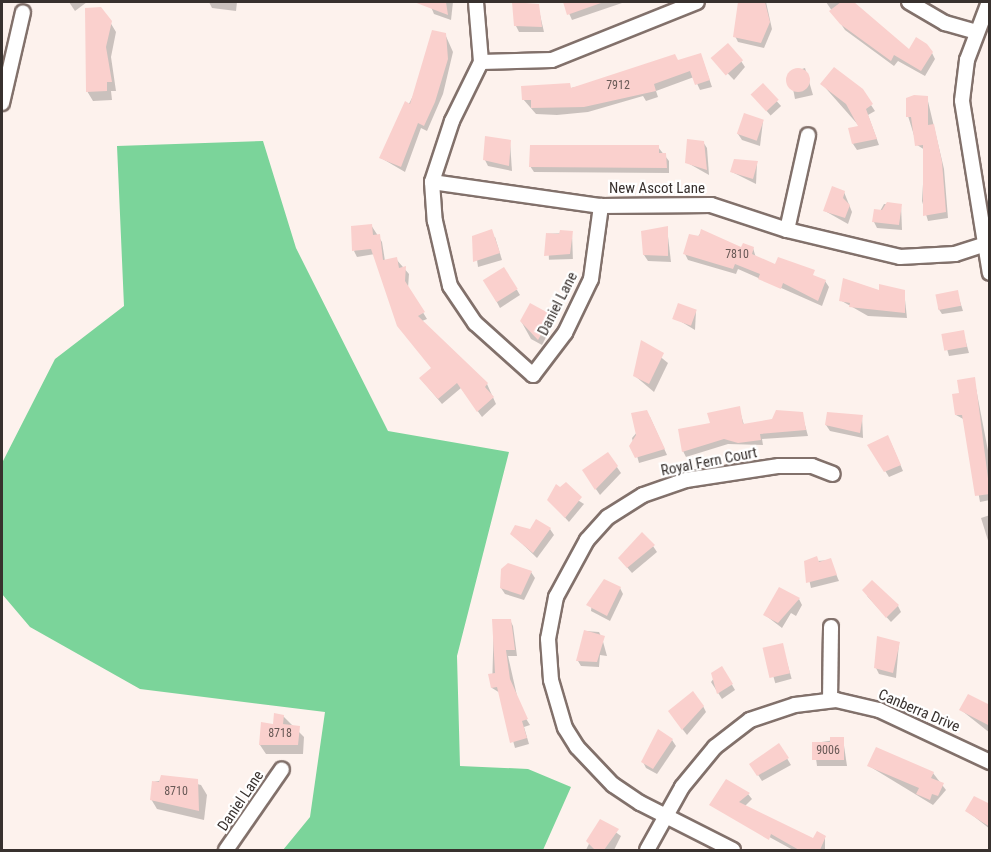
<!DOCTYPE html>
<style>
body{margin:0}
#map{position:relative;width:991px;height:852px;overflow:hidden;background:#fdf2ed;font-family:"Roboto Condensed",sans-serif}
div>[style]{position:absolute}
.forest>*{inset:0;background:#7bd49a}
.shadow>*{inset:0;background:#0003;transform-origin:0 0}
.building>*{inset:0;background:#fad0cd;transform-origin:0 0}
.round{border-radius:50%}
.roads{filter:drop-shadow(2px 0 #82716b) drop-shadow(-2px 0 #82716b) drop-shadow(0 2px #82716b) drop-shadow(0 -2px #82716b)}
.minor>*{height:14px;margin:-7px;padding:0 7px;transform-origin:7px;border-radius:7px;background:#fff}
span{translate:-50% -50%;white-space:nowrap;text-align:center;line-height:1.15;-webkit-text-stroke:4.5px #fff;paint-order:stroke}
.number-label{font-size:12px;color:#685956}
.number-label span{-webkit-text-stroke-width:0}
.street-label{font-size:15px;color:#38312e}
.frame{position:absolute;inset:0;border:3px solid #38312e;pointer-events:none}
</style>
<div id="map">
<div class="forest">
<div style="clip-path:polygon(263px 141px,296px 248px,388px 431px,509px 452px,457px 656px,460px 766px,528px 769px,571px 787px,543px 850px,283px 850px,310px 817px,325px 712px,140px 689px,30px 627px,2px 594px,2px 463px,55px 359px,124px 306px,117px 146px)"></div>
</div>
<div class="shadow">
<div style="clip-path:polygon(69px 2px,87px 2px,75px 11px)"></div>
<div style="clip-path:polygon(209px 2px,237px 2px,236px 11px,212px 8px)"></div>
<div style="clip-path:polygon(429px 2px,453px 2px,451px 20px,434px 14px)"></div>
<div style="clip-path:polygon(564px 2px,625px 2px,572px 20px)"></div>
<div style="clip-path:polygon(739px 2px,766px 2px,772px 29px,764px 48px,738px 42px,735px 36px)"></div>
<div style="clip-path:polygon(826px 2px,852px 2px,909px 51px,932px 53px,935px 59px,925px 76px,898px 61px,894px 66px,845px 30px)"></div>
<div style="clip-path:polygon(538px 6px,544px 32px,519px 32px,516px 26px)"></div>
<div style="clip-path:polygon(110px 22px,116px 32px,111px 57px,116px 91px,111px 91px,112px 100px,93px 101px,87px 91px)"></div>
<div style="clip-path:polygon(445px 34px,453px 52px,443px 94px,427px 131px,421px 128px,405px 172px,381px 158px)"></div>
<div style="clip-path:polygon(702px 58px,712px 87px,700px 90px,694px 77px,656px 91px,658px 97px,646px 101px,643px 96px,588px 112px,557px 115px,536px 114px,523px 99px)"></div>
<div style="clip-path:polygon(715px 60px,741px 61px,745px 67px,734px 80px)"></div>
<div style="clip-path:polygon(805px 68px,813px 95px,795px 99px,790px 73px)"></div>
<div style="clip-path:polygon(822px 84px,871px 105px,875px 111px,868px 115px,879px 145px,857px 150px,853px 144px,860px 127px)"></div>
<div style="left:763px;top:86px;width:27px;height:14px;rotate:48deg"></div>
<div style="clip-path:polygon(927px 97px,944px 169px,948px 218px,928px 221px,922px 201px,925px 150px,917px 145px,908px 116px)"></div>
<div style="clip-path:polygon(763px 121px,760px 146px,742px 140px,738px 134px)"></div>
<div style="clip-path:polygon(510px 142px,512px 171px,488px 166px,485px 160px)"></div>
<div style="clip-path:polygon(703px 142px,707px 148px,709px 175px,686px 162px)"></div>
<div style="clip-path:polygon(658px 147px,669px 161px,669px 173px,534px 172px,530px 166px)"></div>
<div style="clip-path:polygon(757px 163px,756px 184px,732px 172px)"></div>
<div style="clip-path:polygon(844px 192px,852px 212px,848px 224px,825px 211px)"></div>
<div style="clip-path:polygon(884px 204px,901px 205px,902px 230px,877px 228px,874px 222px)"></div>
<div style="clip-path:polygon(371px 225px,382px 242px,385px 261px,396px 259px,409px 274px,408px 288px,427px 319px,422px 321px,487px 384px,496px 404px,482px 417px,461px 388px,442px 404px,425px 384px,421px 379px,432px 369px,375px 254px,357px 257px,354px 251px)"></div>
<div style="clip-path:polygon(667px 228px,671px 262px,648px 261px,644px 255px)"></div>
<div style="clip-path:polygon(702px 231px,742px 249px,753px 248px,756px 258px,776px 266px,825px 281px,829px 287px,822px 306px,738px 269px,736px 274px,688px 260px,685px 254px)"></div>
<div style="left:572px;top:233px;width:26px;height:24px;rotate:88deg"></div>
<div style="clip-path:polygon(474px 237px,495px 237px,502px 260px,478px 267px)"></div>
<div style="clip-path:polygon(485px 280px,517px 290px,520px 295px,500px 308px)"></div>
<div style="clip-path:polygon(904px 291px,907px 318px,868px 316px,840px 300px)"></div>
<div style="clip-path:polygon(957px 292px,963px 311px,942px 314px,938px 308px)"></div>
<div style="clip-path:polygon(696px 311px,695px 330px,675px 318px)"></div>
<div style="clip-path:polygon(551px 316px,554px 322px,542px 345px,531px 339px,521px 321px)"></div>
<div style="clip-path:polygon(963px 332px,969px 353px,949px 356px,943px 335px)"></div>
<div style="clip-path:polygon(642px 342px,668px 363px,654px 392px,635px 376px)"></div>
<div style="clip-path:polygon(974px 378px,990px 461px,990px 500px,980px 502px,965px 420px,956px 415px,961px 394px)"></div>
<div style="clip-path:polygon(739px 408px,744px 425px,802px 414px,808px 436px,762px 439px,763px 445px,728px 444px,686px 457px,683px 451px)"></div>
<div style="clip-path:polygon(862px 416px,863px 438px,830px 431px,826px 425px)"></div>
<div style="clip-path:polygon(650px 417px,667px 455px,639px 463px,632px 438px)"></div>
<div style="clip-path:polygon(891px 443px,903px 471px,889px 477px,869px 445px)"></div>
<div style="clip-path:polygon(608px 454px,621px 473px,600px 495px,587px 476px)"></div>
<div style="clip-path:polygon(560px 489px,584px 504px,569px 522px,549px 500px)"></div>
<div style="clip-path:polygon(990px 515px,990px 547px,981px 518px)"></div>
<div style="clip-path:polygon(550px 529px,554px 535px,537px 558px,512px 534px)"></div>
<div style="clip-path:polygon(653px 546px,657px 552px,632px 573px,619px 558px)"></div>
<div style="clip-path:polygon(830px 560px,839px 581px,811px 588px,805px 562px)"></div>
<div style="clip-path:polygon(531px 572px,535px 578px,524px 600px,505px 594px,501px 588px)"></div>
<div style="clip-path:polygon(620px 588px,623px 594px,610px 621px,591px 611px,593px 595px)"></div>
<div style="clip-path:polygon(867px 596px,898px 606px,901px 612px,891px 622px)"></div>
<div style="clip-path:polygon(799px 599px,802px 605px,796px 616px,791px 613px,782px 628px,765px 615px)"></div>
<div style="clip-path:polygon(494px 620px,510px 620px,513px 626px,517px 656px,508px 656px,520px 709px,530px 725px,524px 727px,529px 744px,515px 748px,500px 693px,492px 688px)"></div>
<div style="clip-path:polygon(585px 631px,599px 632px,602px 638px,607px 656px,600px 655px,599px 667px,581px 666px,578px 661px)"></div>
<div style="clip-path:polygon(899px 643px,896px 678px,879px 674px,876px 668px)"></div>
<div style="left:782px;top:645px;width:35px;height:17px;rotate:74deg"></div>
<div style="clip-path:polygon(722px 668px,735px 690px,722px 699px,711px 682px)"></div>
<div style="clip-path:polygon(703px 706px,706px 712px,687px 735px,673px 717px)"></div>
<div style="clip-path:polygon(990px 708px,990px 733px,961px 710px)"></div>
<div style="clip-path:polygon(283px 716px,304px 737px,303px 754px,266px 754px,260px 745px,263px 724px,274px 725px)"></div>
<div style="clip-path:polygon(843px 739px,847px 766px,817px 766px,814px 743px)"></div>
<div style="clip-path:polygon(672px 740px,676px 746px,657px 774px,646px 768px,643px 762px)"></div>
<div style="clip-path:polygon(779px 745px,791px 765px,762px 781px,751px 764px)"></div>
<div style="clip-path:polygon(869px 766px,933px 773px,946px 790px,933px 805px)"></div>
<div style="clip-path:polygon(174px 778px,201px 785px,207px 795px,204px 820px,157px 809px,151px 799px,153px 782px)"></div>
<div style="clip-path:polygon(748px 794px,752px 799px,744px 807px,814px 839px,825px 837px,825px 850px,793px 850px,711px 805px)"></div>
<div style="clip-path:polygon(990px 806px,990px 829px,967px 811px)"></div>
<div style="clip-path:polygon(600px 821px,621px 836px,614px 850px,586px 850px)"></div>
</div>
<div class="building">
<div style="clip-path:polygon(414px 2px,446px 2px,448px 15px)"></div>
<div style="clip-path:polygon(512px 2px,539px 4px,542px 27px,514px 26px)"></div>
<div style="clip-path:polygon(563px 2px,601px 2px,601px 3px,567px 15px)"></div>
<div style="clip-path:polygon(738px 2px,765px 2px,770px 22px,761px 43px,733px 37px)"></div>
<div style="clip-path:polygon(841px 2px,854px 2px,909px 49px,916px 37px,927px 44px,933px 52px,921px 71px,894px 55px,891px 61px,840px 24px,829px 11px)"></div>
<div style="clip-path:polygon(101px 7px,112px 21px,106px 47px,112px 82px,107px 82px,107px 91px,86px 92px,85px 8px)"></div>
<div style="clip-path:polygon(432px 30px,446px 33px,448px 59px,435px 102px,424px 126px,418px 123px,401px 167px,379px 158px,405px 101px,410px 104px)"></div>
<div style="left:728px;top:43px;width:23px;height:23px;rotate:49deg"></div>
<div style="clip-path:polygon(701px 53px,710px 80px,695px 85px,690px 71px,654px 84px,656px 91px,584px 107px,531px 108px,531px 100px,522px 100px,521px 86px,570px 83px,571px 88px,675px 54px,678px 60px)"></div>
<div style="clip-path:polygon(834px 67px,863px 89px,873px 104px,866px 109px,877px 139px,852px 144px,848px 128px,858px 126px,846px 104px,820px 84px)"></div>
<div class="round" style="left:786px;top:68px;width:24px;height:24px"></div>
<div style="left:763px;top:83px;width:23px;height:17px;rotate:47deg"></div>
<div style="clip-path:polygon(914px 95px,928px 96px,928px 125px,934px 124px,942px 162px,946px 212px,923px 216px,923px 145px,915px 146px,911px 117px,906px 117px,906px 98px)"></div>
<div style="left:744px;top:113px;width:21px;height:22px;rotate:19deg"></div>
<div style="clip-path:polygon(485px 136px,511px 140px,509px 166px,483px 160px)"></div>
<div style="clip-path:polygon(687px 139px,704px 141px,707px 170px,685px 163px)"></div>
<div style="clip-path:polygon(530px 145px,659px 145px,659px 153px,666px 153px,667px 168px,529px 167px)"></div>
<div style="clip-path:polygon(734px 159px,758px 161px,753px 179px,730px 172px)"></div>
<div style="clip-path:polygon(832px 186px,845px 191px,843px 198px,850px 205px,845px 218px,823px 211px)"></div>
<div style="clip-path:polygon(887px 202px,902px 204px,899px 225px,872px 222px,874px 209px,882px 210px)"></div>
<div style="clip-path:polygon(372px 224px,373px 235px,380px 234px,383px 260px,397px 257px,399px 268px,406px 266px,405px 281px,425px 312px,418px 316px,488px 383px,485px 387px,494px 397px,477px 412px,457px 383px,438px 399px,419px 378px,431px 368px,397px 326px,371px 249px,352px 251px,351px 226px)"></div>
<div style="clip-path:polygon(668px 226px,668px 256px,643px 255px,641px 231px)"></div>
<div style="clip-path:polygon(492px 229px,500px 253px,473px 262px,472px 236px)"></div>
<div style="clip-path:polygon(701px 229px,741px 247px,743px 243px,754px 247px,752px 254px,775px 264px,778px 257px,815px 270px,813px 275px,826px 280px,818px 301px,783px 283px,781px 289px,758px 279px,760px 274px,735px 264px,733px 269px,683px 254px,689px 234px,699px 236px)"></div>
<div style="clip-path:polygon(560px 230px,573px 231px,570px 254px,544px 256px,546px 233px,559px 234px)"></div>
<div style="left:504px;top:267px;width:26px;height:25px;rotate:58deg"></div>
<div style="clip-path:polygon(843px 278px,879px 290px,879px 284px,905px 290px,905px 313px,849px 307px,850px 303px,839px 301px)"></div>
<div style="left:958px;top:290px;width:16px;height:23px;rotate:79deg"></div>
<div style="clip-path:polygon(530px 303px,552px 315px,538px 340px,520px 321px)"></div>
<div style="left:678px;top:303px;width:20px;height:17px;rotate:20deg"></div>
<div style="left:964px;top:330px;width:17px;height:23px;rotate:80deg"></div>
<div style="clip-path:polygon(641px 340px,664px 353px,649px 384px,633px 376px)"></div>
<div style="clip-path:polygon(975px 377px,990px 494px,975px 496px,962px 415px,955px 415px,952px 394px,959px 393px,957px 380px)"></div>
<div style="clip-path:polygon(740px 406px,743px 424px,772px 419px,776px 410px,803px 412px,806px 430px,760px 434px,761px 440px,738px 443px,724px 439px,682px 452px,678px 429px,710px 423px,707px 413px)"></div>
<div style="clip-path:polygon(647px 410px,665px 449px,635px 458px,629px 446px,636px 435px,631px 413px)"></div>
<div style="clip-path:polygon(827px 412px,863px 415px,860px 433px,825px 425px)"></div>
<div style="clip-path:polygon(888px 435px,901px 465px,884px 472px,867px 445px)"></div>
<div style="clip-path:polygon(608px 452px,618px 466px,595px 490px,582px 470px)"></div>
<div style="clip-path:polygon(566px 482px,582px 497px,565px 518px,547px 500px,556px 484px,560px 487px)"></div>
<div style="clip-path:polygon(536px 519px,551px 528px,533px 553px,510px 534px,515px 525px,530px 529px)"></div>
<div style="clip-path:polygon(642px 532px,655px 545px,627px 568px,618px 558px)"></div>
<div style="clip-path:polygon(817px 556px,819px 562px,831px 558px,837px 575px,806px 583px,804px 561px)"></div>
<div style="clip-path:polygon(508px 563px,532px 571px,521px 595px,500px 588px,501px 569px)"></div>
<div style="clip-path:polygon(604px 579px,621px 587px,607px 616px,586px 605px)"></div>
<div style="clip-path:polygon(872px 580px,899px 605px,886px 618px,862px 590px)"></div>
<div style="clip-path:polygon(779px 587px,800px 598px,778px 623px,763px 615px)"></div>
<div style="clip-path:polygon(492px 619px,511px 619px,515px 650px,506px 650px,510px 679px,528px 719px,522px 721px,527px 738px,510px 743px,497px 687px,491px 688px,488px 674px,495px 673px)"></div>
<div style="clip-path:polygon(584px 630px,605px 636px,597px 662px,576px 661px)"></div>
<div style="clip-path:polygon(877px 636px,900px 642px,893px 673px,874px 668px)"></div>
<div style="left:783px;top:643px;width:31px;height:21px;rotate:77deg"></div>
<div style="clip-path:polygon(722px 666px,733px 684px,717px 694px,711px 673px)"></div>
<div style="clip-path:polygon(693px 691px,704px 706px,682px 730px,668px 711px)"></div>
<div style="clip-path:polygon(968px 694px,990px 705px,990px 726px,959px 710px)"></div>
<div style="clip-path:polygon(274px 713px,284px 715px,283px 724px,300px 726px,298px 745px,259px 745px,261px 722px,273px 724px)"></div>
<div style="clip-path:polygon(658px 729px,673px 739px,653px 769px,641px 762px)"></div>
<div style="clip-path:polygon(830px 737px,844px 737px,844px 760px,812px 760px,812px 742px,830px 742px)"></div>
<div style="clip-path:polygon(779px 743px,789px 758px,757px 776px,749px 764px)"></div>
<div style="clip-path:polygon(876px 747px,934px 772px,931px 778px,944px 783px,938px 796px,932px 794px,930px 800px,916px 794px,919px 788px,867px 766px)"></div>
<div style="clip-path:polygon(161px 775px,198px 779px,199px 811px,150px 800px,152px 781px,159px 782px)"></div>
<div style="clip-path:polygon(726px 779px,750px 793px,739px 802px,813px 838px,817px 831px,826px 836px,820px 850px,799px 850px,771px 834px,769px 840px,709px 805px)"></div>
<div style="clip-path:polygon(974px 796px,990px 804px,990px 827px,965px 811px)"></div>
<div style="clip-path:polygon(600px 819px,619px 829px,604px 850px,595px 850px,586px 841px)"></div>
</div>
<div class="roads">
<div class="minor">
<div style="left:476px;top:2px;width:60px;rotate:85.2deg"></div>
<div style="left:481px;top:62px;width:66px;rotate:116.2deg"></div>
<div style="left:452px;top:121px;width:64px;rotate:108.2deg"></div>
<div style="left:432px;top:182px;width:39px;rotate:86deg"></div>
<div style="left:435px;top:221px;width:67px;rotate:77deg"></div>
<div style="left:450px;top:286px;width:45px;rotate:56deg"></div>
<div style="left:475px;top:323px;width:78px;rotate:41.9deg"></div>
<div style="left:533px;top:375px;width:53px;rotate:-52.7deg"></div>
<div style="left:565px;top:333px;width:60px;rotate:-64.3deg"></div>
<div style="left:591px;top:279px;width:74px;rotate:-82.2deg"></div>
<div style="left:909px;top:2px;width:42px;rotate:30.3deg"></div>
<div style="left:945px;top:23px;width:32px;rotate:16deg"></div>
<div style="left:989px;top:2px;width:62px;rotate:110.8deg"></div>
<div style="left:967px;top:60px;width:41px;rotate:97deg"></div>
<div style="left:962px;top:101px;width:174px;rotate:80.8deg"></div>
<div style="left:481px;top:62px;width:71px;rotate:-1.6deg"></div>
<div style="left:552px;top:60px;width:156px;rotate:-21.8deg"></div>
<div style="left:2px;top:103px;width:93px;rotate:-77deg"></div>
<div style="left:432px;top:182px;width:171px;rotate:8.1deg"></div>
<div style="left:601px;top:206px;width:110px;rotate:-0.5deg"></div>
<div style="left:711px;top:205px;width:80px;rotate:18.2deg"></div>
<div style="left:787px;top:230px;width:116px;rotate:13.4deg"></div>
<div style="left:900px;top:257px;width:55px;rotate:-3.1deg"></div>
<div style="left:955px;top:254px;width:28px;rotate:-18deg"></div>
<div style="left:787px;top:230px;width:97px;rotate:-77.5deg"></div>
<div style="left:830px;top:700px;width:73px;rotate:-89.2deg"></div>
<div style="left:226px;top:850px;width:98px;rotate:-55.3deg"></div>
<div style="left:647px;top:850px;width:72px;rotate:-60.9deg"></div>
<div style="left:682px;top:787px;width:52px;rotate:-50.5deg"></div>
<div style="left:715px;top:747px;width:44px;rotate:-37.6deg"></div>
<div style="left:750px;top:720px;width:47px;rotate:-18.4deg"></div>
<div style="left:795px;top:705px;width:41px;rotate:-7deg"></div>
<div style="left:836px;top:700px;width:44px;rotate:13.1deg"></div>
<div style="left:879px;top:710px;width:123px;rotate:25.1deg"></div>
<div style="left:733px;top:850px;width:104px;rotate:-153.2deg"></div>
<div style="left:640px;top:803px;width:32px;rotate:-146deg"></div>
<div style="left:613px;top:785px;width:52px;rotate:-133.5deg"></div>
<div style="left:577px;top:747px;width:22px;rotate:-122deg"></div>
<div style="left:565px;top:728px;width:50px;rotate:-106.3deg"></div>
<div style="left:551px;top:680px;width:41px;rotate:-94.2deg"></div>
<div style="left:548px;top:639px;width:43px;rotate:-79.2deg"></div>
<div style="left:556px;top:597px;width:65px;rotate:-61.5deg"></div>
<div style="left:587px;top:540px;width:31px;rotate:-48deg"></div>
<div style="left:608px;top:517px;width:41px;rotate:-32.2deg"></div>
<div style="left:643px;top:495px;width:46px;rotate:-19.2deg"></div>
<div style="left:686px;top:480px;width:94px;rotate:-8.6deg"></div>
<div style="left:779px;top:466px;width:33px"></div>
<div style="left:812px;top:466px;width:22px;rotate:21deg"></div>
</div>
</div>
<div class="number-label">
<span style="left:618px;top:86px">7912</span>
<span style="left:737px;top:255px">7810</span>
<span style="left:280px;top:734px">8718</span>
<span style="left:828px;top:751px">9006</span>
<span style="left:176px;top:792px">8710</span>
</div>
<div class="street-label">
<span style="left:657px;top:189px">New Ascot Lane</span>
<span style="left:558px;top:304px;rotate:-63deg">Daniel Lane</span>
<span style="left:709px;top:462px;rotate:-11deg">Royal Fern Court</span>
<span style="left:919px;top:711px;rotate:23deg">Canberra Drive</span>
<span style="left:241px;top:801px;rotate:-56deg">Daniel Lane</span>
</div>
<div class="frame"></div>
</div>
